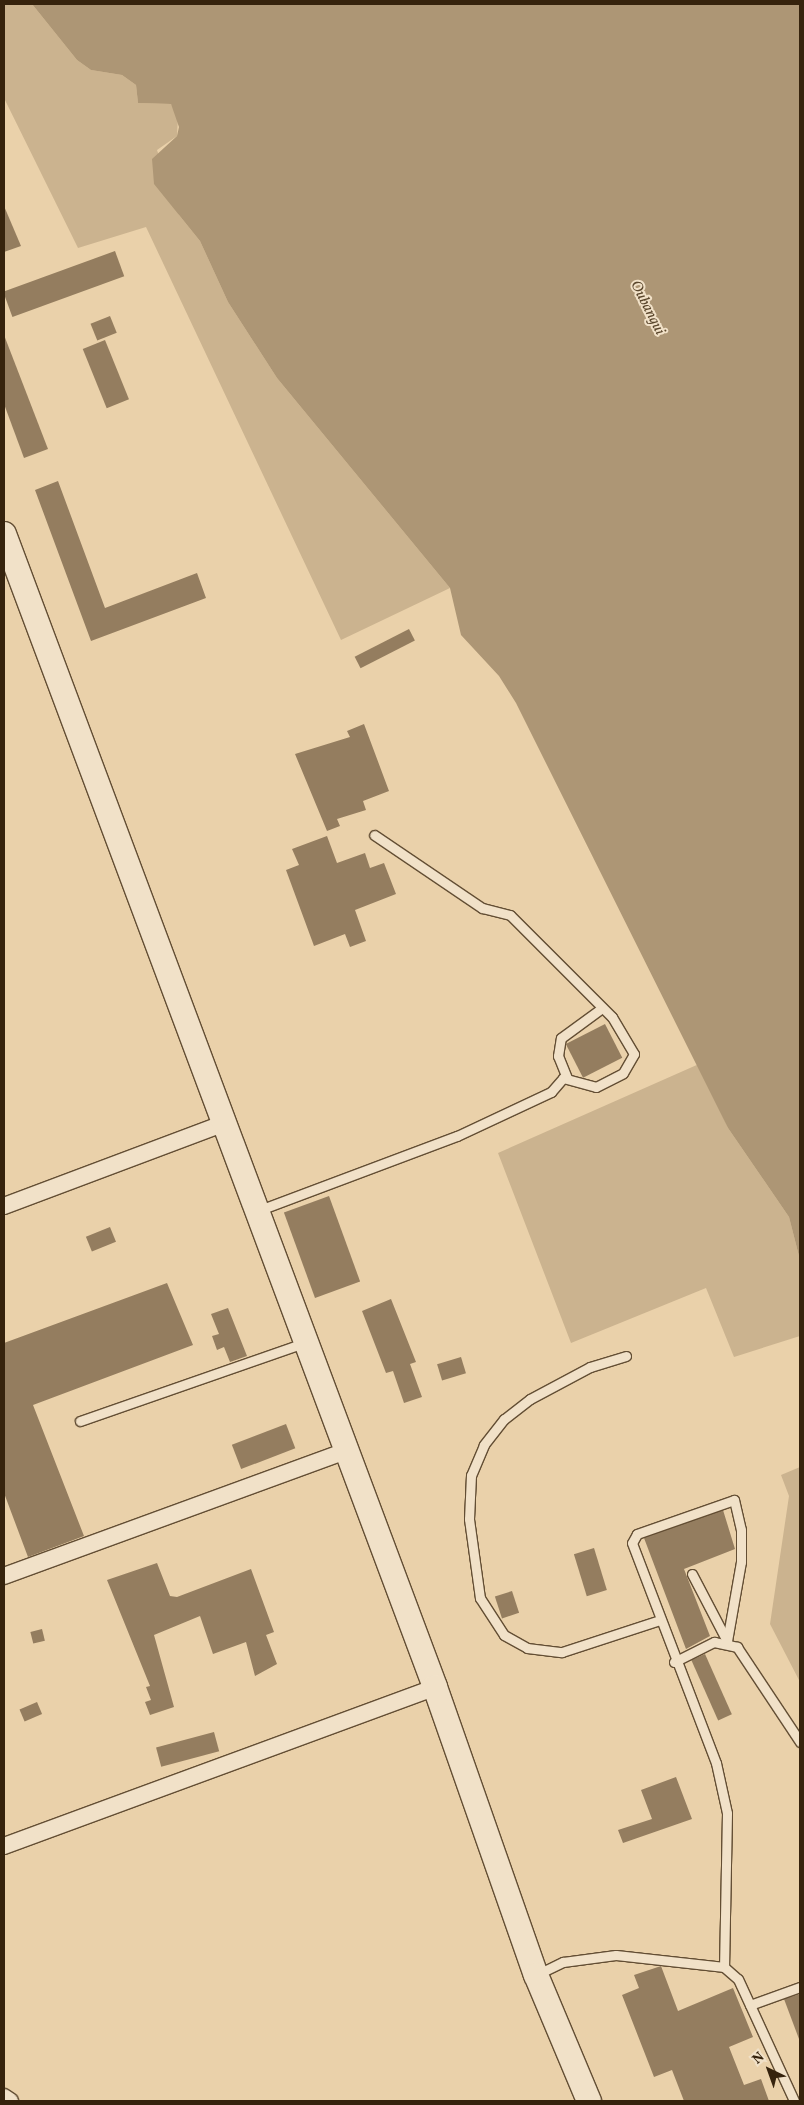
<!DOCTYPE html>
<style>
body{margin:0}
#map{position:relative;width:804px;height:2105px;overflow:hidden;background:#ead1aa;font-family:Vollkorn,serif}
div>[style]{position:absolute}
.green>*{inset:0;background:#cbb38f}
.water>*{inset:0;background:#ad9675}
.building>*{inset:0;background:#947d5f;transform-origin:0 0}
.roads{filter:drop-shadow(1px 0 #634e34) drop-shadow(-1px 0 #634e34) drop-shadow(0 1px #634e34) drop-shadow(0 -1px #634e34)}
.lane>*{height:9px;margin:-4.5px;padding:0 4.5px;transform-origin:4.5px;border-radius:4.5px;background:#f1e1c8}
.street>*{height:16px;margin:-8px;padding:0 8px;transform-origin:8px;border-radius:8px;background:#f1e1c8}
.secondary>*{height:24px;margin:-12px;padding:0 12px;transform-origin:12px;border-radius:12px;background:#f1e1c8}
span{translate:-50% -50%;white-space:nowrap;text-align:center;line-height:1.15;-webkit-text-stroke:4px #f1e1c8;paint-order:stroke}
.water-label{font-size:15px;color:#5a462c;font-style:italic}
.frame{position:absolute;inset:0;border:5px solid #36230d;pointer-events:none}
.north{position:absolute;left:744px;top:2045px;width:50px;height:50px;-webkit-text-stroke:4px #f1e1c8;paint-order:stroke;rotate:318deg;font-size:14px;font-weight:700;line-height:20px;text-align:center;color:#36230d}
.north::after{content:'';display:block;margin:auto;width:18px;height:22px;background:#36230d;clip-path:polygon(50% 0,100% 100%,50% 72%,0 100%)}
</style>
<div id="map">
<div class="green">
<div style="clip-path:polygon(4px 4px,32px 4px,77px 60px,91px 70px,122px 75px,136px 85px,138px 103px,171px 104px,178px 116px,177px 136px,157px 150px,179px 215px,200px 241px,228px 302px,277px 378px,450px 588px,341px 640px,146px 227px,78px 248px,4px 98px)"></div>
<div style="clip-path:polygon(699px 1064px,728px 1128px,789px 1217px,800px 1260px,800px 1336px,734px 1357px,706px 1288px,571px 1343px,498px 1153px)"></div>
<div style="clip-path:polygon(800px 1467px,800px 1682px,770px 1624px,789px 1496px,781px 1475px)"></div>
</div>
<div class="water">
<div style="clip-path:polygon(32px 4px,800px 4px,800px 1260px,789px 1217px,728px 1128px,516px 703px,499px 676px,461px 635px,450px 588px,277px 378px,228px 302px,200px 241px,154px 184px,152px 159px,177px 136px,179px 127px,171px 104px,138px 103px,136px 85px,122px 75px,91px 70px,77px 60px)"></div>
</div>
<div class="building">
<div style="clip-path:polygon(4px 206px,21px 246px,4px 252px)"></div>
<div style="left:115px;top:251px;width:27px;height:119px;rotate:70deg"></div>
<div style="left:110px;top:316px;width:18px;height:21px;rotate:68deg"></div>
<div style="clip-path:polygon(4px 335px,48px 449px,24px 458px,4px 404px)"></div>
<div style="left:105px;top:340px;width:64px;height:24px;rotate:68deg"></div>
<div style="clip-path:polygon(58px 481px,105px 608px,197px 573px,206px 598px,91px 641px,35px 490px)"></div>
<div style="left:409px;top:629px;width:13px;height:61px;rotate:63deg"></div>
<div style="clip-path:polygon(364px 724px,389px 791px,363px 801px,366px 810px,337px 819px,340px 826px,327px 831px,295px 754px,350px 737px,347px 731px)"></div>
<div style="clip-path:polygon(327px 836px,337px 863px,365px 853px,370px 868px,384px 863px,396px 894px,355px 910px,366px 941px,350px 947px,345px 934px,314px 946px,286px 870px,299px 865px,292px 849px)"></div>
<div style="left:605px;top:1024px;width:38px;height:44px;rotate:63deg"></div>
<div style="left:329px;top:1196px;width:91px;height:48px;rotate:70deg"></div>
<div style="left:110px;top:1227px;width:16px;height:26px;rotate:68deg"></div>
<div style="clip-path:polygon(167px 1283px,193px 1345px,33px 1405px,84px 1536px,28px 1557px,4px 1493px,4px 1343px)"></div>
<div style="clip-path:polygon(391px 1299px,416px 1362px,410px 1364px,422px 1397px,404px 1403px,393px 1371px,386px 1373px,362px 1311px)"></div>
<div style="clip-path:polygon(228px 1308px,247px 1356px,230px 1362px,224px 1347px,217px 1350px,212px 1336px,219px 1334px,211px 1314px)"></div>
<div style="left:461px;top:1357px;width:17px;height:25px;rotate:73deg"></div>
<div style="left:286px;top:1424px;width:26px;height:58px;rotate:69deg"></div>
<div style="clip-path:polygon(723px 1510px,735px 1549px,684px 1569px,710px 1636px,686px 1649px,644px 1538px)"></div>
<div style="left:594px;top:1548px;width:44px;height:21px;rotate:73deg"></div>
<div style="clip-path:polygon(157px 1563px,170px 1596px,177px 1597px,251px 1569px,274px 1632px,266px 1635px,277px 1664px,255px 1676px,246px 1642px,213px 1654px,200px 1616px,154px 1635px,174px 1707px,150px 1715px,145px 1702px,151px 1700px,146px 1687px,150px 1686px,107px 1580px)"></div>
<div style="left:512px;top:1591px;width:23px;height:18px;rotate:72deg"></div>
<div style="left:42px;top:1629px;width:12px;height:12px;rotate:76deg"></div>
<div style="left:705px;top:1654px;width:66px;height:15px;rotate:66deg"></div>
<div style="left:37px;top:1702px;width:13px;height:19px;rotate:67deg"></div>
<div style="left:214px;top:1732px;width:20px;height:60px;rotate:75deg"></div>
<div style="clip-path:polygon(676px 1777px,692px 1819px,623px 1843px,618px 1830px,652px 1819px,641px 1790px)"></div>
<div style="clip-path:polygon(661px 1966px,678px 2011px,733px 1988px,753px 2037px,729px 2047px,744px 2085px,761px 2079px,769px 2101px,684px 2101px,672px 2070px,654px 2077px,622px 1995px,639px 1988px,634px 1975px)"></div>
<div style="clip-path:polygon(800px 1994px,800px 2039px,799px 2039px,784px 1999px)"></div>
</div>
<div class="roads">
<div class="lane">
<div style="left:567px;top:1078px;width:24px;rotate:-112deg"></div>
<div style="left:558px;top:1056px;width:18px;rotate:-81deg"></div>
<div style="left:561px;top:1038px;width:51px;rotate:-36.2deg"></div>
<div style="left:257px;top:1211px;width:214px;rotate:-20.6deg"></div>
<div style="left:457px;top:1136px;width:104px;rotate:-25.1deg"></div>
<div style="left:551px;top:1092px;width:18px;rotate:-49deg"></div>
<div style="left:563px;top:1078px;width:34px;rotate:15deg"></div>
<div style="left:596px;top:1087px;width:30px;rotate:-27deg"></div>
<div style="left:623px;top:1073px;width:22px;rotate:-60deg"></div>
<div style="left:634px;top:1054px;width:43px;rotate:-120.7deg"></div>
<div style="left:612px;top:1017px;width:144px;rotate:-135deg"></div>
<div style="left:510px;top:915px;width:29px;rotate:-166deg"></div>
<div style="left:482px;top:908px;width:130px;rotate:-145.9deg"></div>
<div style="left:626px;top:1356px;width:38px;rotate:163deg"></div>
<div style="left:590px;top:1367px;width:68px;rotate:151.9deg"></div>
<div style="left:530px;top:1399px;width:33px;rotate:142deg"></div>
<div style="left:504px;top:1419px;width:33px;rotate:128deg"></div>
<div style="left:484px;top:1445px;width:33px;rotate:113deg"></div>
<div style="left:471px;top:1475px;width:44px;rotate:92.6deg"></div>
<div style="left:469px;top:1519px;width:80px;rotate:82.1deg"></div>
<div style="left:480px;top:1598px;width:44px;rotate:57deg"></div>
<div style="left:504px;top:1635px;width:26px;rotate:29deg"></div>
<div style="left:527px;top:1648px;width:35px;rotate:7deg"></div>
<div style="left:562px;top:1652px;width:103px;rotate:-18.1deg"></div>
<div style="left:80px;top:1421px;width:237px;rotate:-19.2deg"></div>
<div style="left:692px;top:1574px;width:76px;rotate:62.4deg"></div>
<div style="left:727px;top:1641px;width:80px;rotate:-80deg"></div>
<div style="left:741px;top:1562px;width:32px;rotate:-90deg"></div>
<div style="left:741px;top:1530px;width:31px;rotate:-103deg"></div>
<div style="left:734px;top:1500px;width:103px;rotate:160.7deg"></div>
<div style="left:637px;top:1534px;width:10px;rotate:119deg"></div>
<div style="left:632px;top:1543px;width:235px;rotate:69.1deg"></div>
<div style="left:716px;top:1763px;width:51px;rotate:77.6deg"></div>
<div style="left:727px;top:1813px;width:154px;rotate:91.1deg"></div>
<div style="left:674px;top:1662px;width:45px;rotate:-26.6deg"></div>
<div style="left:714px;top:1642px;width:24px;rotate:12deg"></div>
<div style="left:737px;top:1647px;width:114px;rotate:56.4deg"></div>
<div style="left:536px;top:1975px;width:30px;rotate:-26deg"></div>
<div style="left:563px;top:1962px;width:53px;rotate:-7.5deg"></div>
<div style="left:616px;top:1955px;width:109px;rotate:6.3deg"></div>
<div style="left:724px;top:1967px;width:18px;rotate:41deg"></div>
<div style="left:738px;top:1979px;width:134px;rotate:65.3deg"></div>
<div style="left:750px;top:2005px;width:53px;rotate:-19.8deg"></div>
</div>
<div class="street">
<div style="left:4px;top:1206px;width:236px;rotate:-20.6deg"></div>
<div style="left:4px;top:1576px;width:364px;rotate:-20.1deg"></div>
<div style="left:4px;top:1846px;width:459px;rotate:-20.2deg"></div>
<div style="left:4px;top:2097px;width:7px;rotate:34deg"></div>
</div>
<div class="secondary">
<div style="left:4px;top:534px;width:1231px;rotate:69.5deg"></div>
<div style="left:435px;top:1687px;width:305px;rotate:70.7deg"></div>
<div style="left:536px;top:1975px;width:137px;rotate:67.2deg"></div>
</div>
</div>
<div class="water-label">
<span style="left:647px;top:308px;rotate:63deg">Oubangui</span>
</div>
<div class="frame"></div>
<div class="north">N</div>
</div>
